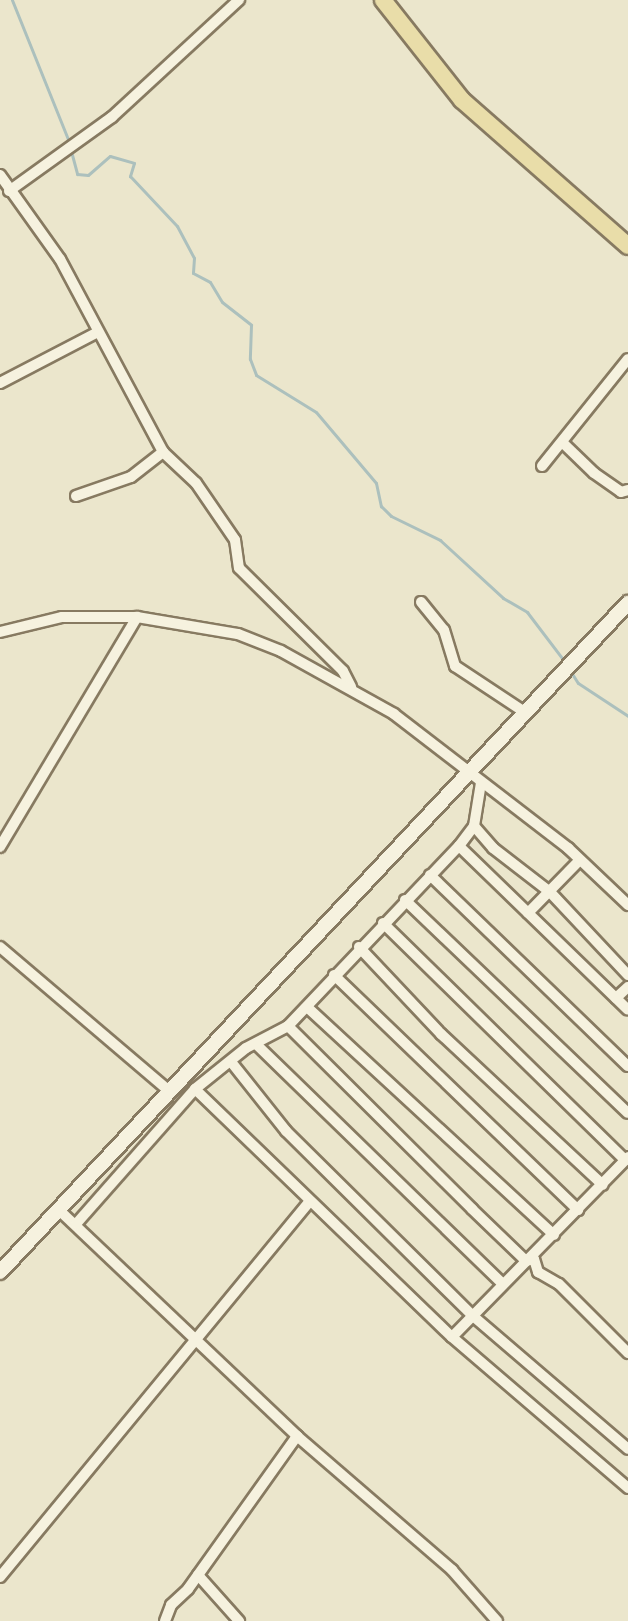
<!DOCTYPE html>
<style>
body{margin:0}
#map{position:relative;width:628px;height:1621px;overflow:hidden;background:#ebe6cc;font-family:"Zilla Slab",serif}
div>[style]{position:absolute}
.stream>*{height:3px;margin:-1.5px;padding:0 1.5px;transform-origin:1.5px;border-radius:1.5px;background:#acc0bd}
.roads{filter:drop-shadow(2px 0 #877a61) drop-shadow(-2px 0 #877a61) drop-shadow(0 2px #877a61) drop-shadow(0 -2px #877a61)}
.minor>*{height:10px;margin:-5px;padding:0 5px;transform-origin:5px;border-radius:5px;background:#f6f2df}
.secondary>*{height:14px;margin:-7px;padding:0 7px;transform-origin:7px;border-radius:7px;background:#f6f2df}
.primary>*{height:16px;margin:-8px;padding:0 8px;transform-origin:8px;border-radius:8px;background:#e9dda9}
span{translate:-50% -50%;white-space:nowrap;text-align:center;line-height:1.15;-webkit-text-stroke:7px #f3efdb;paint-order:stroke}
</style>
<div id="map">
<div class="stream">
<div style="left:12px;top:0;width:155px;rotate:68.1deg"></div>
<div style="left:71px;top:151px;width:24px;rotate:75deg"></div>
<div style="left:77px;top:174px;width:11px;rotate:5deg"></div>
<div style="left:88px;top:175px;width:29px;rotate:-41deg"></div>
<div style="left:110px;top:156px;width:25px;rotate:16deg"></div>
<div style="left:134px;top:163px;width:14px;rotate:107deg"></div>
<div style="left:130px;top:176px;width:69px;rotate:46.8deg"></div>
<div style="left:177px;top:226px;width:36px;rotate:62deg"></div>
<div style="left:194px;top:258px;width:15px;rotate:94deg"></div>
<div style="left:193px;top:273px;width:19px;rotate:28deg"></div>
<div style="left:210px;top:282px;width:23px;rotate:59deg"></div>
<div style="left:222px;top:302px;width:37px;rotate:38deg"></div>
<div style="left:251px;top:325px;width:34px;rotate:92deg"></div>
<div style="left:250px;top:359px;width:17px;rotate:69deg"></div>
<div style="left:256px;top:375px;width:70px;rotate:31.7deg"></div>
<div style="left:316px;top:412px;width:93px;rotate:49.8deg"></div>
<div style="left:376px;top:483px;width:24px;rotate:78deg"></div>
<div style="left:381px;top:506px;width:14px;rotate:45deg"></div>
<div style="left:391px;top:516px;width:55px;rotate:26.1deg"></div>
<div style="left:440px;top:540px;width:86px;rotate:42.6deg"></div>
<div style="left:503px;top:598px;width:28px;rotate:30deg"></div>
<div style="left:527px;top:612px;width:63px;rotate:52.8deg"></div>
<div style="left:571px;top:672px;width:13px;rotate:58deg"></div>
<div style="left:578px;top:683px;width:60px;rotate:33.4deg"></div>
</div>
<div class="roads">
<div class="minor">
<div style="left:0;top:175px;width:103px;rotate:54.5deg"></div>
<div style="left:60px;top:259px;width:219px;rotate:61.9deg"></div>
<div style="left:163px;top:452px;width:45px;rotate:43.2deg"></div>
<div style="left:196px;top:483px;width:69px;rotate:55.6deg"></div>
<div style="left:235px;top:540px;width:28px;rotate:82deg"></div>
<div style="left:239px;top:568px;width:146px;rotate:44.7deg"></div>
<div style="left:343px;top:671px;width:18px;rotate:63deg"></div>
<div style="left:9px;top:191px;width:127px;rotate:-35.7deg"></div>
<div style="left:112px;top:117px;width:173px;rotate:-42.7deg"></div>
<div style="left:0;top:383px;width:108px;rotate:-27.5deg"></div>
<div style="left:563px;top:443px;width:43px;rotate:44.1deg"></div>
<div style="left:594px;top:473px;width:33px;rotate:35deg"></div>
<div style="left:621px;top:492px;width:7px;rotate:-16deg"></div>
<div style="left:542px;top:466px;width:137px;rotate:-51.2deg"></div>
<div style="left:76px;top:496px;width:58px;rotate:-19.1deg"></div>
<div style="left:131px;top:477px;width:41px;rotate:-38deg"></div>
<div style="left:421px;top:602px;width:36px;rotate:51deg"></div>
<div style="left:444px;top:630px;width:38px;rotate:73deg"></div>
<div style="left:455px;top:666px;width:82px;rotate:33.5deg"></div>
<div style="left:0;top:632px;width:64px;rotate:-13.6deg"></div>
<div style="left:62px;top:617px;width:75px"></div>
<div style="left:137px;top:617px;width:102px;rotate:9.6deg"></div>
<div style="left:238px;top:634px;width:46px;rotate:21.6deg"></div>
<div style="left:281px;top:651px;width:129px;rotate:29.1deg"></div>
<div style="left:394px;top:714px;width:220px;rotate:37.6deg"></div>
<div style="left:568px;top:848px;width:83px;rotate:43.5deg"></div>
<div style="left:474px;top:826px;width:29px;rotate:49deg"></div>
<div style="left:493px;top:848px;width:72px;rotate:37.7deg"></div>
<div style="left:550px;top:892px;width:114px;rotate:46.8deg"></div>
<div style="left:459px;top:846px;width:235px;rotate:44.1deg"></div>
<div style="left:0;top:847px;width:268px;rotate:-59.2deg"></div>
<div style="left:430px;top:875px;width:275px;rotate:44deg"></div>
<div style="left:405px;top:900px;width:308px;rotate:43.7deg"></div>
<div style="left:528px;top:913px;width:73px;rotate:-45.6deg"></div>
<div style="left:383px;top:923px;width:339px;rotate:44.4deg"></div>
<div style="left:0;top:947px;width:222px;rotate:40.4deg"></div>
<div style="left:359px;top:947px;width:120px;rotate:46.7deg"></div>
<div style="left:441px;top:1034px;width:221px;rotate:43deg"></div>
<div style="left:334px;top:975px;width:339px;rotate:43.9deg"></div>
<div style="left:616px;top:998px;width:16px;rotate:-43deg"></div>
<div style="left:307px;top:1007px;width:336px;rotate:42.7deg"></div>
<div style="left:288px;top:1026px;width:260px;rotate:44.8deg"></div>
<div style="left:472px;top:1209px;width:75px;rotate:43.9deg"></div>
<div style="left:526px;top:1261px;width:8px;rotate:-14deg"></div>
<div style="left:534px;top:1259px;width:14px;rotate:73deg"></div>
<div style="left:538px;top:1272px;width:24px;rotate:30deg"></div>
<div style="left:559px;top:1284px;width:98px;rotate:45deg"></div>
<div style="left:257px;top:1045px;width:342px;rotate:44.2deg"></div>
<div style="left:232px;top:1063px;width:87px;rotate:51.5deg"></div>
<div style="left:286px;top:1131px;width:263px;rotate:44.7deg"></div>
<div style="left:473px;top:1316px;width:204px;rotate:40.6deg"></div>
<div style="left:195px;top:1089px;width:357px;rotate:44deg"></div>
<div style="left:452px;top:1337px;width:232px;rotate:40.6deg"></div>
<div style="left:58px;top:1209px;width:330px;rotate:43.5deg"></div>
<div style="left:297px;top:1436px;width:205px;rotate:40.8deg"></div>
<div style="left:452px;top:1570px;width:68px;rotate:48.6deg"></div>
<div style="left:76px;top:1224px;width:180px;rotate:-48.6deg"></div>
<div style="left:195px;top:1089px;width:65px;rotate:-38.8deg"></div>
<div style="left:246px;top:1048px;width:47px;rotate:-27.6deg"></div>
<div style="left:288px;top:1026px;width:248px;rotate:-46.5deg"></div>
<div style="left:459px;top:846px;width:25px;rotate:-53deg"></div>
<div style="left:474px;top:826px;width:44px;rotate:-80.8deg"></div>
<div style="left:452px;top:1337px;width:252px;rotate:-45.6deg"></div>
<div style="left:198px;top:1575px;width:62px;rotate:48.3deg"></div>
<div style="left:0;top:1577px;width:487px;rotate:-50.5deg"></div>
<div style="left:165px;top:1621px;width:17px;rotate:-69deg"></div>
<div style="left:171px;top:1605px;width:23px;rotate:-43deg"></div>
<div style="left:188px;top:1589px;width:188px;rotate:-54.5deg"></div>
</div>
<div class="secondary">
<div style="left:0;top:1272px;width:918px;rotate:-46.81deg"></div>
</div>
<div class="primary">
<div style="left:383px;top:0;width:127px;rotate:51.7deg"></div>
<div style="left:462px;top:100px;width:221px;rotate:41.3deg"></div>
</div>
</div>
</div>
